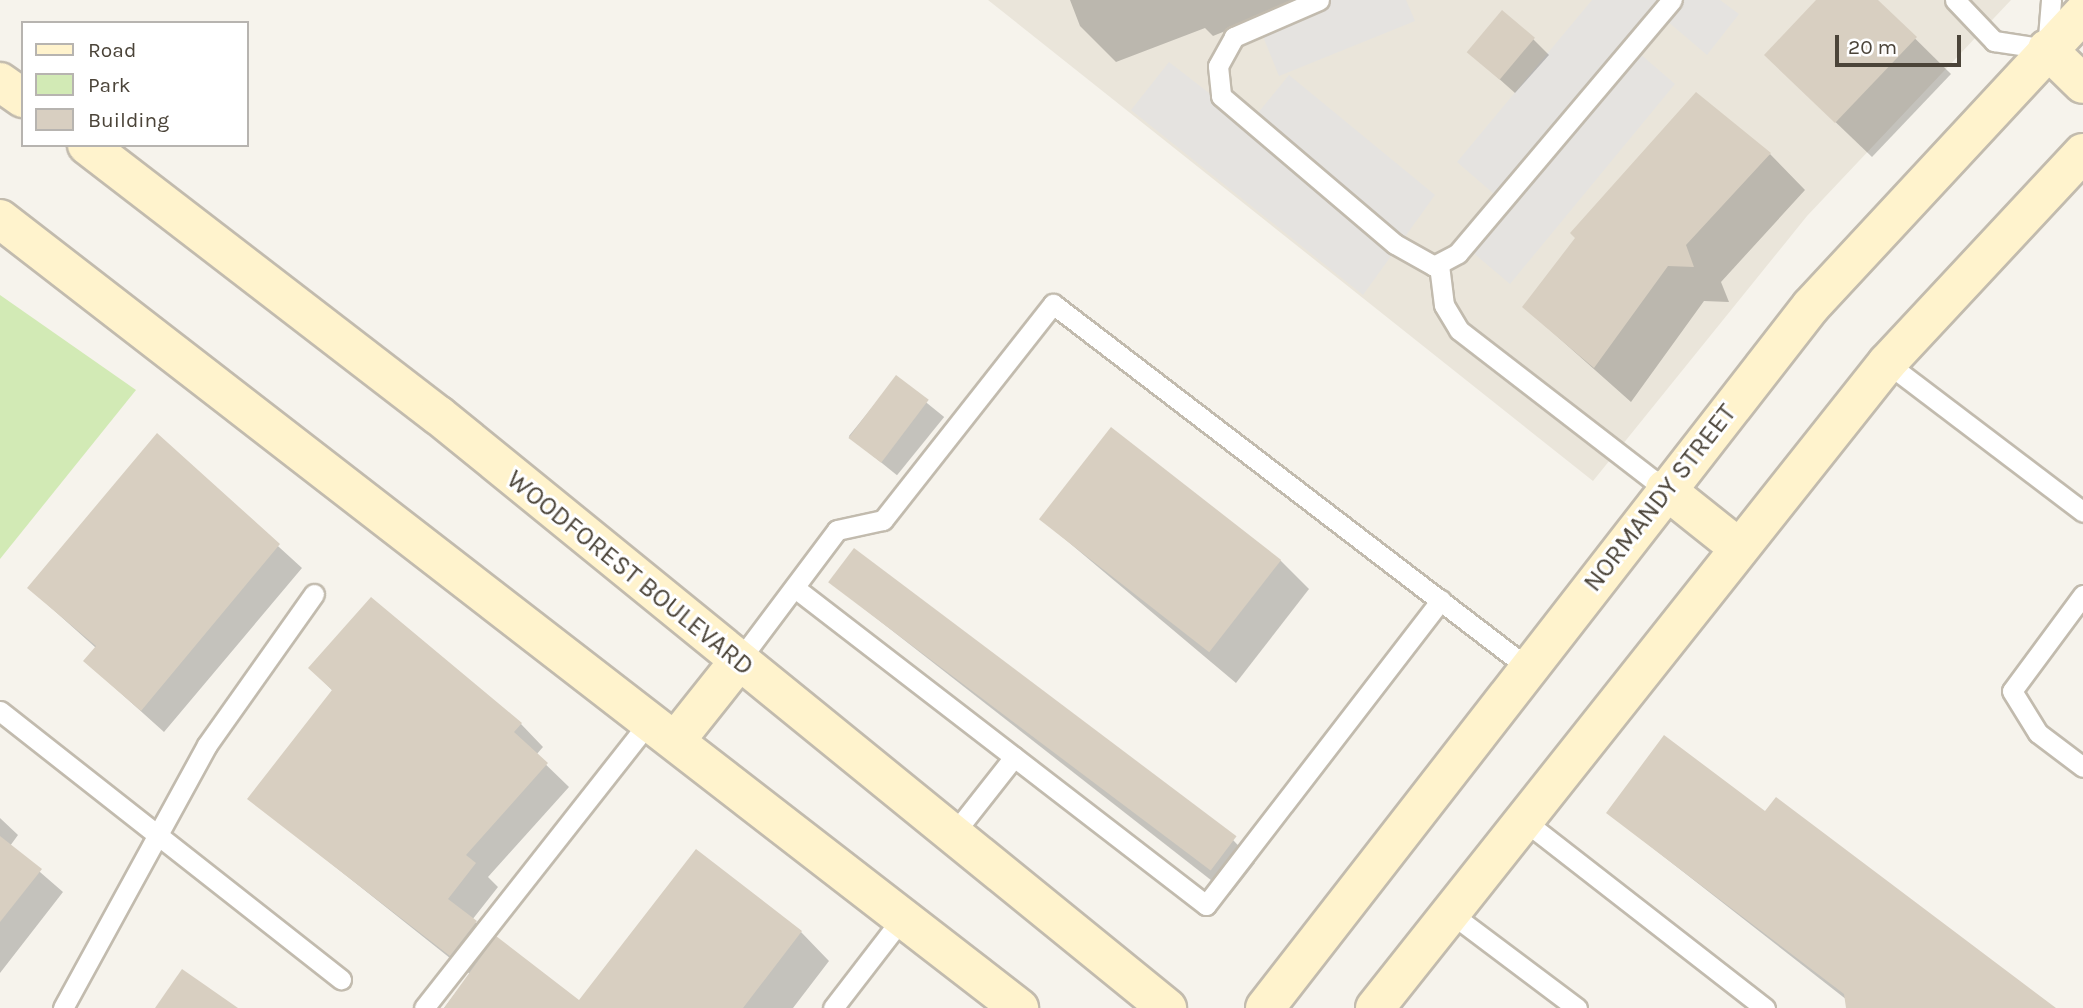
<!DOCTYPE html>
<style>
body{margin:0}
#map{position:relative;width:2083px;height:1008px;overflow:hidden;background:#f6f3ec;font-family:Karla,sans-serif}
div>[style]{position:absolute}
.residential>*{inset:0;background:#eae5da}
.green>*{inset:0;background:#d2eab5}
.parking>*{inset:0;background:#e5e3e0}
.shadow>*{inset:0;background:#0003;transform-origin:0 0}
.building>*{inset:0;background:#d8cfc1;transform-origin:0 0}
.roads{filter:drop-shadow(2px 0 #c2bbae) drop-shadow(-2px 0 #c2bbae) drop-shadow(0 2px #c2bbae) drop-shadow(0 -2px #c2bbae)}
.lane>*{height:19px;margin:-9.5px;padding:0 9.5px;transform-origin:9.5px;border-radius:9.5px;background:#fff}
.secondary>*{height:38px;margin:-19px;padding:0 19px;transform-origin:19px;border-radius:19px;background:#fff3cd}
span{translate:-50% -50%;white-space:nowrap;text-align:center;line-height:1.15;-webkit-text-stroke:6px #fff;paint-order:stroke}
.street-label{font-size:26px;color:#4b4439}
.legend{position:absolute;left:21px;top:21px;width:228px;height:126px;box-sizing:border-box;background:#fff;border:2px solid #b7b4b0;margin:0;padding:9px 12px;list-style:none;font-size:21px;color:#4b4439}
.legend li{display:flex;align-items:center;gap:14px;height:35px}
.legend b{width:35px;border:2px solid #b7b4b0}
.scale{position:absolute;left:1835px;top:35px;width:126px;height:32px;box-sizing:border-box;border:4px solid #4b4439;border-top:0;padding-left:9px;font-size:21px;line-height:24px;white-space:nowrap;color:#4b4439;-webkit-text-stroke:5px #fff;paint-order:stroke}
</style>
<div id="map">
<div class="residential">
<div style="clip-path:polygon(988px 0,2011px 0,1807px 216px,1593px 481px)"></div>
</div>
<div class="green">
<div style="clip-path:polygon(0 295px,136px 390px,0 559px)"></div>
</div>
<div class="parking">
<div style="clip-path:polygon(1319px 0,1406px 0,1415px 21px,1279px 76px,1258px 24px)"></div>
<div style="clip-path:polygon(1592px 0,1720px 0,1739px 14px,1707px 55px,1660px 15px,1632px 47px,1675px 84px,1510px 284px,1464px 245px,1502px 201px,1457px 162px)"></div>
<div style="clip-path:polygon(1169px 62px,1249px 124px,1289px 75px,1435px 195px,1363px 295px,1131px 110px)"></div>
</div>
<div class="shadow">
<div style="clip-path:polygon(1070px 0,1302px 0,1213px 36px,1205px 28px,1116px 62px,1080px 26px)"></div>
<div style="clip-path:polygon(1818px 0,1876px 0,1951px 74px,1872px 157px,1802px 90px)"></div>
<div style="clip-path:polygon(1533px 39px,1549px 55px,1515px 93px,1469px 52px)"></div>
<div style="clip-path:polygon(1770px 154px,1805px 190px,1721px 282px,1729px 302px,1704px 301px,1631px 402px,1524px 307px)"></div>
<div style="left:896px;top:378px;width:62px;height:75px;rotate:39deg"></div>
<div style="clip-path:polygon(157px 436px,302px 568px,164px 732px,85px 661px,96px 648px,29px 588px)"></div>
<div style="clip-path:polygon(1041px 519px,1281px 561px,1309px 589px,1236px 683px)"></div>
<div style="clip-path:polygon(830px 582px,1233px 840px,1255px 863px,1230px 895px)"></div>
<div style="clip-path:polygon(310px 668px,521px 724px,543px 747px,536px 755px,569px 787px,488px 877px,498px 887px,472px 920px,580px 1003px,801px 932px,829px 961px,793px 1008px,444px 1008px,470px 974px,250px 799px,333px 691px)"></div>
<div style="clip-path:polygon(1608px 813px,2049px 1008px,1848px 1008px,1847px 1000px)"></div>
<div style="clip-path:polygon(0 818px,18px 835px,10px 846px,63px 892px,0 973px)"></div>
</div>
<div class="building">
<div style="clip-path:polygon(1816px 0,1878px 0,1917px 37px,1835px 123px,1764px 55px)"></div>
<div style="left:1502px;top:10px;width:43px;height:55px;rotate:40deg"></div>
<div style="clip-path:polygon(1696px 92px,1771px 153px,1686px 245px,1694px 267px,1668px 266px,1594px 368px,1522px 307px,1575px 238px,1570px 233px)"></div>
<div style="left:896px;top:375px;width:41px;height:79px;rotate:37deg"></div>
<div style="left:1111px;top:427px;width:216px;height:117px;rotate:38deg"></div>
<div style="clip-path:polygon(157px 433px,280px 544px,141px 711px,83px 661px,96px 646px,27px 588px)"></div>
<div style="left:854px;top:548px;width:479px;height:43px;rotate:37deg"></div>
<div style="clip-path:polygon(371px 597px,522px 723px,514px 732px,548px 763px,466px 855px,476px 863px,448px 899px,477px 921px,450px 956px,247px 799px,332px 690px,308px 668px)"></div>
<div style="clip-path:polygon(1664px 735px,1765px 811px,1776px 797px,2056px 1008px,1846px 1008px,1844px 994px,1606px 813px)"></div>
<div style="clip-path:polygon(0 836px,42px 869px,0 922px)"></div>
<div style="clip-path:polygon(696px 849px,802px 931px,743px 1008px,444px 1008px,496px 936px,579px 1000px)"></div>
<div style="clip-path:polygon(182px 969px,238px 1008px,155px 1008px)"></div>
</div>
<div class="roads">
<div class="lane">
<div style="left:1319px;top:0;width:93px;rotate:156.5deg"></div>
<div style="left:1234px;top:37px;width:33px;rotate:119deg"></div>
<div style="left:1218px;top:66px;width:30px;rotate:84deg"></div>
<div style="left:1221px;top:96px;width:228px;rotate:40.4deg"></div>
<div style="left:1395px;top:244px;width:45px;rotate:29.4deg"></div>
<div style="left:1434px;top:266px;width:27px;rotate:-28deg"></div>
<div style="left:1458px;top:253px;width:331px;rotate:-49.8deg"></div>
<div style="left:1955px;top:0;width:57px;rotate:46.4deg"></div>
<div style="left:1994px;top:41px;width:54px;rotate:8.6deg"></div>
<div style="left:2047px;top:49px;width:49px;rotate:-85.3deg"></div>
<div style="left:1439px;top:265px;width:40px;rotate:82.9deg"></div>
<div style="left:1444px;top:305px;width:29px;rotate:59deg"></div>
<div style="left:1459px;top:330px;width:260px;rotate:37.7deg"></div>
<div style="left:1887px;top:363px;width:246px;rotate:37.2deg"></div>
<div style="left:795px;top:588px;width:519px;rotate:37.64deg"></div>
<div style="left:1206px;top:905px;width:385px;rotate:-52.4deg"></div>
<div style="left:2083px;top:595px;width:119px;rotate:126.5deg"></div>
<div style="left:2012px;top:691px;width:49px;rotate:58.2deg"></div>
<div style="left:2038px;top:733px;width:56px;rotate:37.1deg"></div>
<div style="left:738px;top:662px;width:165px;rotate:-53.1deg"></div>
<div style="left:837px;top:530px;width:47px;rotate:-12.3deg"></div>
<div style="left:883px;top:520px;width:275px;rotate:-51.8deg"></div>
<div style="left:1053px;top:304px;width:597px;rotate:37.45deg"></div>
<div style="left:0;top:711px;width:434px;rotate:38.2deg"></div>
<div style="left:1522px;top:819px;width:308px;rotate:37.9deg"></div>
<div style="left:951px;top:837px;width:102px;rotate:-51.8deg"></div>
<div style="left:1449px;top:912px;width:160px;rotate:36.9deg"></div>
<div style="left:63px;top:1008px;width:300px;rotate:-61.3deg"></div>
<div style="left:207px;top:745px;width:185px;rotate:-54.7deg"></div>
<div style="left:424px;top:1008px;width:365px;rotate:-51.8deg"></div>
<div style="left:833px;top:1008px;width:115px;rotate:-52.4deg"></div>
</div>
<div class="secondary">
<div style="left:2047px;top:49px;width:50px;rotate:44.2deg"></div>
<div style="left:0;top:82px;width:28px;rotate:35deg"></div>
<div style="left:87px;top:145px;width:443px;rotate:37.6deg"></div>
<div style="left:438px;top:415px;width:940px;rotate:39.13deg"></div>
<div style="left:0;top:219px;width:1289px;rotate:37.75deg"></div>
<div style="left:1665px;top:489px;width:95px;rotate:38.6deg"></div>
<div style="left:676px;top:740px;width:100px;rotate:-51.5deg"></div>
<div style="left:1265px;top:1008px;width:889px;rotate:-52.13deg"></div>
<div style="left:1811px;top:306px;width:400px;rotate:-47.1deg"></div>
<div style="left:1375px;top:1008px;width:824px;rotate:-51.56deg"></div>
<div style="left:1887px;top:363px;width:287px;rotate:-47deg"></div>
</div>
</div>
<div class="street-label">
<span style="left:1660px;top:498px;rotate:-52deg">NORMANDY STREET</span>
<span style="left:630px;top:573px;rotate:39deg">WOODFOREST BOULEVARD</span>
</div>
<ul class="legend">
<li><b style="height:9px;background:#fff3cd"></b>Road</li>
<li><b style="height:19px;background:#d2eab5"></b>Park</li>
<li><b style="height:19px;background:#d8cfc1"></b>Building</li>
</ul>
<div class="scale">20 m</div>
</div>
